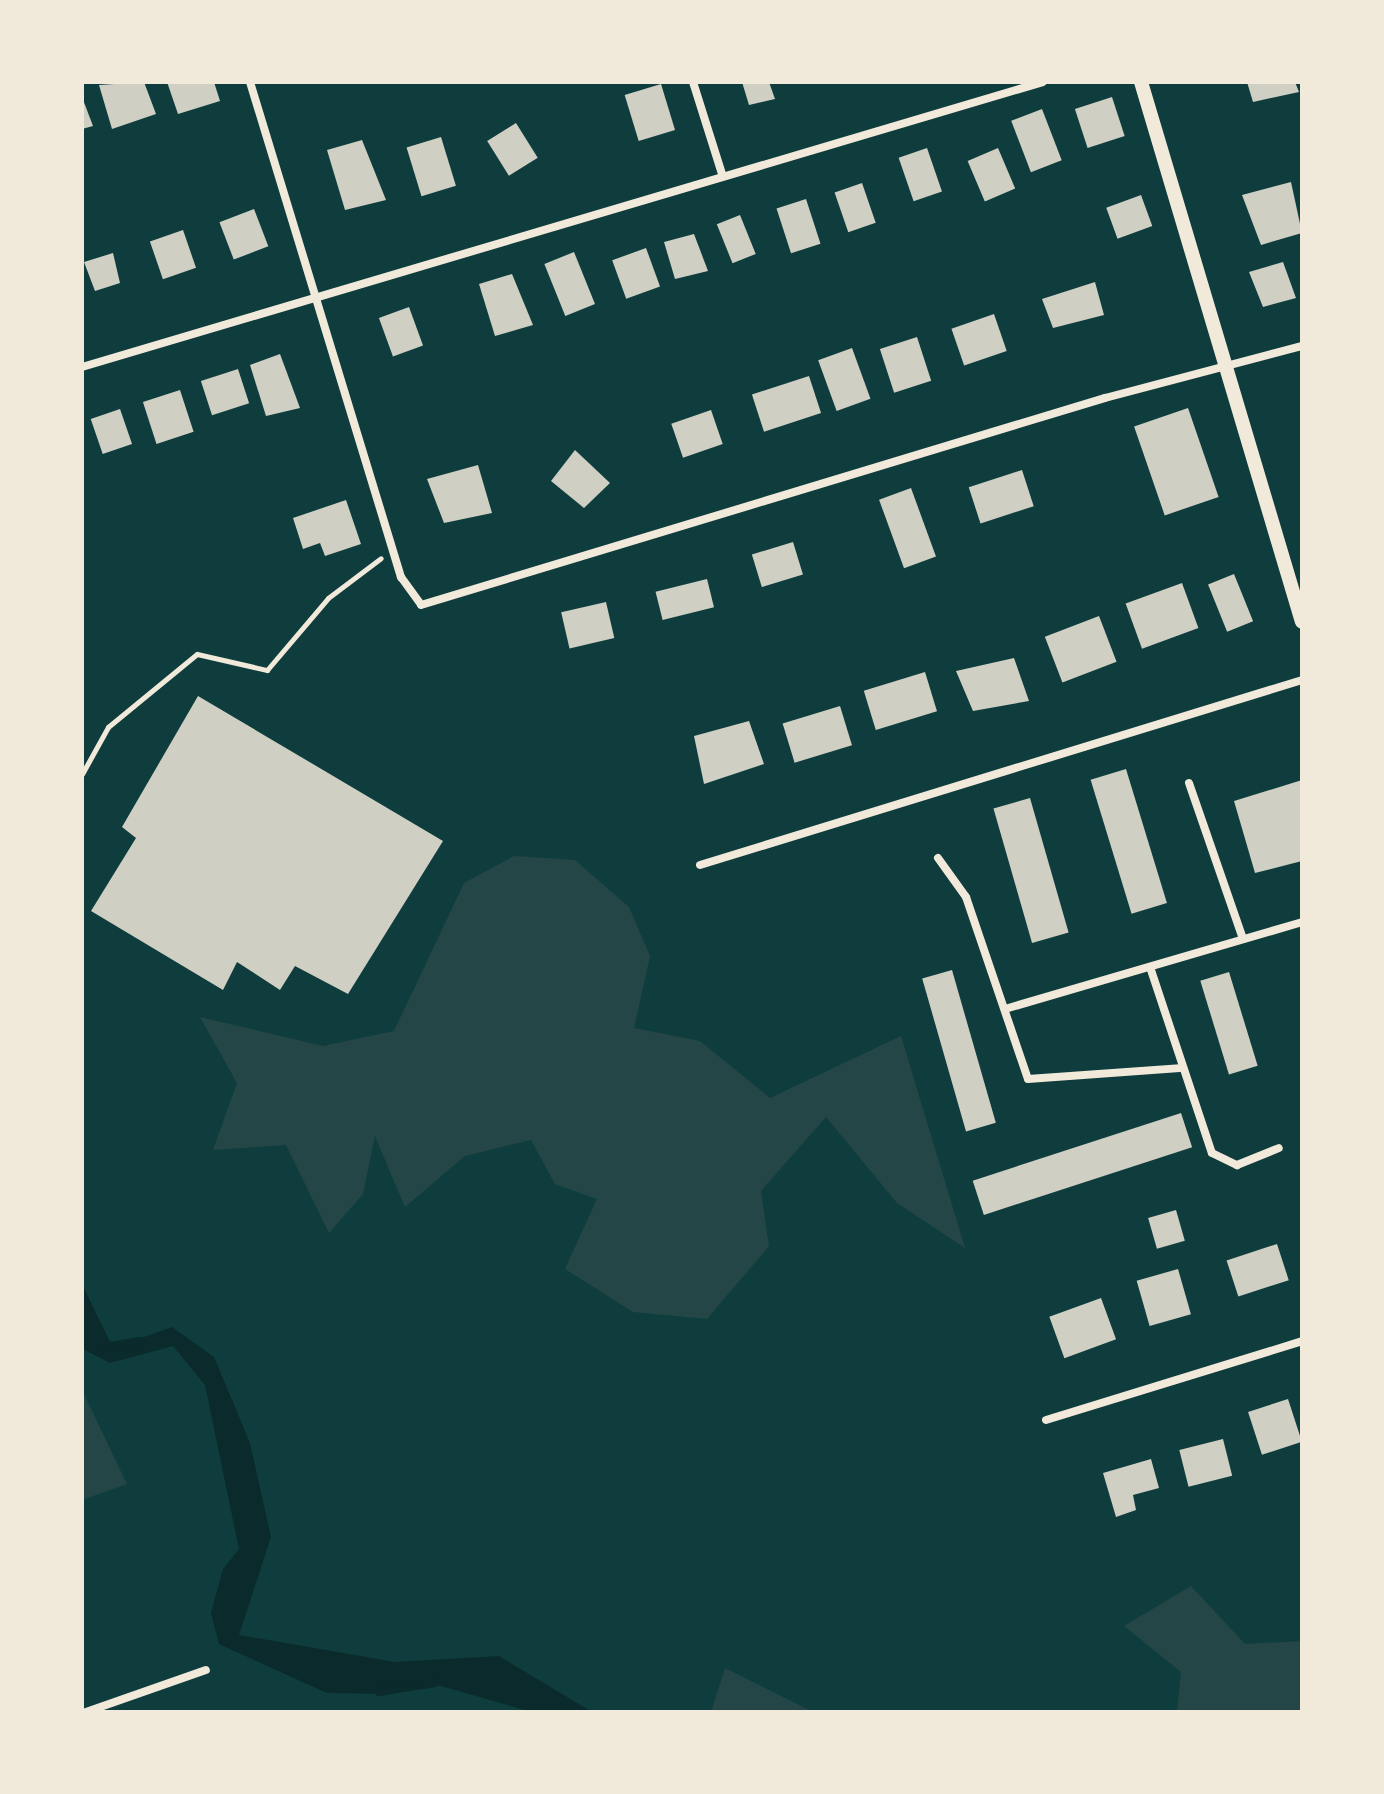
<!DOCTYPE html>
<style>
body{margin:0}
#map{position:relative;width:1384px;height:1794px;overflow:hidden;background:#0f3d3e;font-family:Overpass,sans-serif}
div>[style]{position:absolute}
.green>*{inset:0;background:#244646}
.water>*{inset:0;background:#0a2a2b}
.stream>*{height:8px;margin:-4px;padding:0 4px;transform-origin:4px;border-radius:4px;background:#0a2a2b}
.building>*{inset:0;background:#cfcfc3;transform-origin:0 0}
.path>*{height:5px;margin:-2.5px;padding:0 2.5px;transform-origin:2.5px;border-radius:2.5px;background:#f1e9da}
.minor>*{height:8px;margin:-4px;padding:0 4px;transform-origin:4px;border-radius:4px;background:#f1e9da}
.tertiary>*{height:14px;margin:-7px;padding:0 7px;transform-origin:7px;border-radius:7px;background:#f1e9da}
span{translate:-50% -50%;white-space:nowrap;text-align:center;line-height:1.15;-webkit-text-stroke:6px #f1e9da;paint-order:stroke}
.frame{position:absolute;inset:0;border:84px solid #f1e9da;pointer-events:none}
</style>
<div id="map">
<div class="green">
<div style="clip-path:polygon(514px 856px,575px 860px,629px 907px,650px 956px,634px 1028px,700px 1041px,770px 1098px,901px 1036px,965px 1248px,897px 1203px,826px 1117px,761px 1191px,769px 1246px,707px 1319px,633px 1312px,565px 1269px,597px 1199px,555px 1184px,531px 1140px,465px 1156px,405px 1207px,375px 1136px,363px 1194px,329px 1233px,286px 1145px,213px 1150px,237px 1083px,200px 1017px,323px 1046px,394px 1031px,464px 883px)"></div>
<div style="clip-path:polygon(82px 1390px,127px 1484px,82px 1500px)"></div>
<div style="clip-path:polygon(1191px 1586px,1245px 1644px,1302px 1641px,1302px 1712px,1177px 1712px,1181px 1672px,1124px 1626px)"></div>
<div style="clip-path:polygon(725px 1668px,813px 1712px,711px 1712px)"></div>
</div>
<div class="water">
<div style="clip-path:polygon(82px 1284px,113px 1348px,172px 1327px,214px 1357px,250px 1443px,271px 1537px,239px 1635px,395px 1662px,499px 1656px,592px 1712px,532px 1712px,427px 1682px,386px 1694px,327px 1693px,219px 1644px,211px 1613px,223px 1569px,239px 1549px,205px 1385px,173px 1346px,110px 1363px,83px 1349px)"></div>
</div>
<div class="stream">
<div style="left:103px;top:1347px;width:38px;rotate:-9deg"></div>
<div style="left:379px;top:1692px;width:57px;rotate:-9.1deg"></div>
</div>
<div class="building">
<div style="clip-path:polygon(144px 82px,156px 114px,112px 129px,99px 85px)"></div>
<div style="clip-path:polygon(167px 82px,214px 82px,220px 101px,178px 114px)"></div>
<div style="clip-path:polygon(742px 82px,769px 82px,775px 99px,749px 105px)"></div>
<div style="clip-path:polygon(1247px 82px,1295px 82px,1299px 92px,1253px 102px)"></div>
<div style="left:661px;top:84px;width:48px;height:38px;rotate:73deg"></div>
<div style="clip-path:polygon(82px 97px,93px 126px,82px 129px)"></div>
<div style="left:1112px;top:97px;width:41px;height:39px;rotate:72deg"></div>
<div style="left:1042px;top:109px;width:55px;height:33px;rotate:69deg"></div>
<div style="left:516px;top:123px;width:41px;height:34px;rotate:58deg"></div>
<div style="left:441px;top:137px;width:51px;height:36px;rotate:73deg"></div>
<div style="clip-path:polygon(362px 140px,386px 200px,345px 210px,327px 150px)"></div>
<div style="left:927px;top:148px;width:46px;height:30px;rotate:71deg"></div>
<div style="left:998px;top:148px;width:44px;height:33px;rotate:67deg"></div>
<div style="clip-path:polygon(1291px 182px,1302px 233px,1261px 245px,1242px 195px)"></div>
<div style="left:862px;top:183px;width:42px;height:29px;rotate:71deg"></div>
<div style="left:1141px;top:195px;width:33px;height:37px;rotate:70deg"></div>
<div style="left:806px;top:199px;width:47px;height:31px;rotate:72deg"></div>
<div style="left:254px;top:209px;width:40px;height:37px;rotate:69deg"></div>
<div style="left:740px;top:215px;width:42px;height:25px;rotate:68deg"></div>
<div style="left:183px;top:230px;width:40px;height:35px;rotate:71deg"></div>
<div style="clip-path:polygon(694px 234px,708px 271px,675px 279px,664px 242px)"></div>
<div style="left:646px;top:248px;width:41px;height:36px;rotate:70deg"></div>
<div style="left:574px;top:252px;width:56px;height:32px;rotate:68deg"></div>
<div style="clip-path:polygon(113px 253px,120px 283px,95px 291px,84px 262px)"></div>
<div style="clip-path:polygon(1283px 262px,1296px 298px,1263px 307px,1249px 272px)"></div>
<div style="clip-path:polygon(512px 274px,533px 325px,495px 336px,479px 284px)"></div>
<div style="clip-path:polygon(1095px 282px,1104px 315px,1053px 328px,1042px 299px)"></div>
<div style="left:409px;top:307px;width:41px;height:32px;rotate:70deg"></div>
<div style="left:994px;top:314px;width:39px;height:45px;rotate:71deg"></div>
<div style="left:917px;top:337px;width:46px;height:39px;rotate:72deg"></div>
<div style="left:852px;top:348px;width:54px;height:36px;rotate:70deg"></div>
<div style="clip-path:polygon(280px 354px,300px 408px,266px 416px,250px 365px)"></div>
<div style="left:238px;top:369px;width:36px;height:39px;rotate:72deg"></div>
<div style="left:809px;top:376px;width:39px;height:60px;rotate:72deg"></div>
<div style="left:180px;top:390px;width:44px;height:39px;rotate:72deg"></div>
<div style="left:1188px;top:408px;width:94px;height:57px;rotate:71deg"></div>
<div style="left:120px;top:409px;width:37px;height:31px;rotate:71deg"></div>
<div style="left:711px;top:410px;width:36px;height:42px;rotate:71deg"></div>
<div style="clip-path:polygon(575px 450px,610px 483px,584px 508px,551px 481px)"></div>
<div style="clip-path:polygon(478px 465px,492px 513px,444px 523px,427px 479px)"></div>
<div style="left:1022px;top:470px;width:38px;height:56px;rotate:72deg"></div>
<div style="left:911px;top:488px;width:73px;height:34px;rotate:70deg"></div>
<div style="clip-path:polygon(346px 500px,361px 544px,325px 556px,320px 543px,303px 549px,293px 518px)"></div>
<div style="left:793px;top:542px;width:34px;height:43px;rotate:73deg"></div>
<div style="left:1234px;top:574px;width:51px;height:28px;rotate:68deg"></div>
<div style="left:707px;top:579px;width:29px;height:53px;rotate:76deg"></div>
<div style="left:1182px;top:583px;width:48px;height:60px;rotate:70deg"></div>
<div style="left:606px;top:602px;width:37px;height:46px;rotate:77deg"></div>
<div style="left:1099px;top:616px;width:49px;height:58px;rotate:69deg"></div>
<div style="clip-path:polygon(1014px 658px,1029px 701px,973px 711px,956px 671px)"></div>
<div style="left:925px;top:672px;width:41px;height:64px;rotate:73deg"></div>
<div style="clip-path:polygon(198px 696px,443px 841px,348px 994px,295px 966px,280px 990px,237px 962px,223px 990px,91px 911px,136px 838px,122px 827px)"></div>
<div style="left:840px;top:706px;width:41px;height:60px;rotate:73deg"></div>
<div style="clip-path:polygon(749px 721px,764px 764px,704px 784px,694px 736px)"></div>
<div style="left:1126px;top:769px;width:140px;height:37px;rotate:73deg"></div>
<div style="clip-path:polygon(1302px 780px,1302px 861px,1255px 873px,1234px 801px)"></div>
<div style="left:1030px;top:798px;width:140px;height:38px;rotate:74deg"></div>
<div style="left:952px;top:970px;width:159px;height:31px;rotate:74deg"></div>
<div style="left:1229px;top:972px;width:98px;height:30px;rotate:73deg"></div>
<div style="left:1181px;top:1113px;width:36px;height:219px;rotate:72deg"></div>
<div style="left:1176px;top:1210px;width:32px;height:29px;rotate:74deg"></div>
<div style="left:1277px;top:1244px;width:38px;height:53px;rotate:72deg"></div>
<div style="left:1178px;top:1269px;width:47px;height:43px;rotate:74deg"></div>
<div style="left:1101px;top:1298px;width:44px;height:55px;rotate:70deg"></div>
<div style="left:1288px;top:1399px;width:45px;height:42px;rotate:72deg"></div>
<div style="left:1223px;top:1439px;width:38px;height:45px;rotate:76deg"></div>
<div style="clip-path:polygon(1151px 1459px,1159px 1488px,1133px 1495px,1136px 1510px,1116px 1517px,1103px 1473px)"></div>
</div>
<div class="path">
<div style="left:82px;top:774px;width:54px;rotate:-61deg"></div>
<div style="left:108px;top:727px;width:115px;rotate:-39.4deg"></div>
<div style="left:197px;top:654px;width:72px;rotate:12.9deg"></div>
<div style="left:267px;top:670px;width:94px;rotate:-49.7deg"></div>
<div style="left:328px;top:598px;width:66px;rotate:-37deg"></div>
</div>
<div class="minor">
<div style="left:250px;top:82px;width:518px;rotate:73.04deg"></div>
<div style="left:401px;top:577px;width:34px;rotate:54deg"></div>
<div style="left:421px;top:605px;width:715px;rotate:-16.84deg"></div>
<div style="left:1105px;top:398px;width:204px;rotate:-14.8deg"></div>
<div style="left:693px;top:82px;width:96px;rotate:72.5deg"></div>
<div style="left:82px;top:367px;width:1002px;rotate:-16.52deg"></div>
<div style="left:1189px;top:783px;width:165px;rotate:70.9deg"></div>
<div style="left:938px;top:858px;width:48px;rotate:54.3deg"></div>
<div style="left:966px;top:897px;width:192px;rotate:71.2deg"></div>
<div style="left:1028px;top:1079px;width:152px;rotate:-4.1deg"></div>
<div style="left:700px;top:865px;width:630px;rotate:-17.08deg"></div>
<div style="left:1150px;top:967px;width:196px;rotate:71.6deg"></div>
<div style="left:1212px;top:1153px;width:28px;rotate:26deg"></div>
<div style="left:1237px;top:1165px;width:45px;rotate:-22deg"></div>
<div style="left:1005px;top:1009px;width:309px;rotate:-16.3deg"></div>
<div style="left:1046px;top:1420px;width:268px;rotate:-17.1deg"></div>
<div style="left:86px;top:1712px;width:127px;rotate:-19.3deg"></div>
</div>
<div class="tertiary">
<div style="left:1141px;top:82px;width:563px;rotate:73.4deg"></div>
</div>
<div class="frame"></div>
</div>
